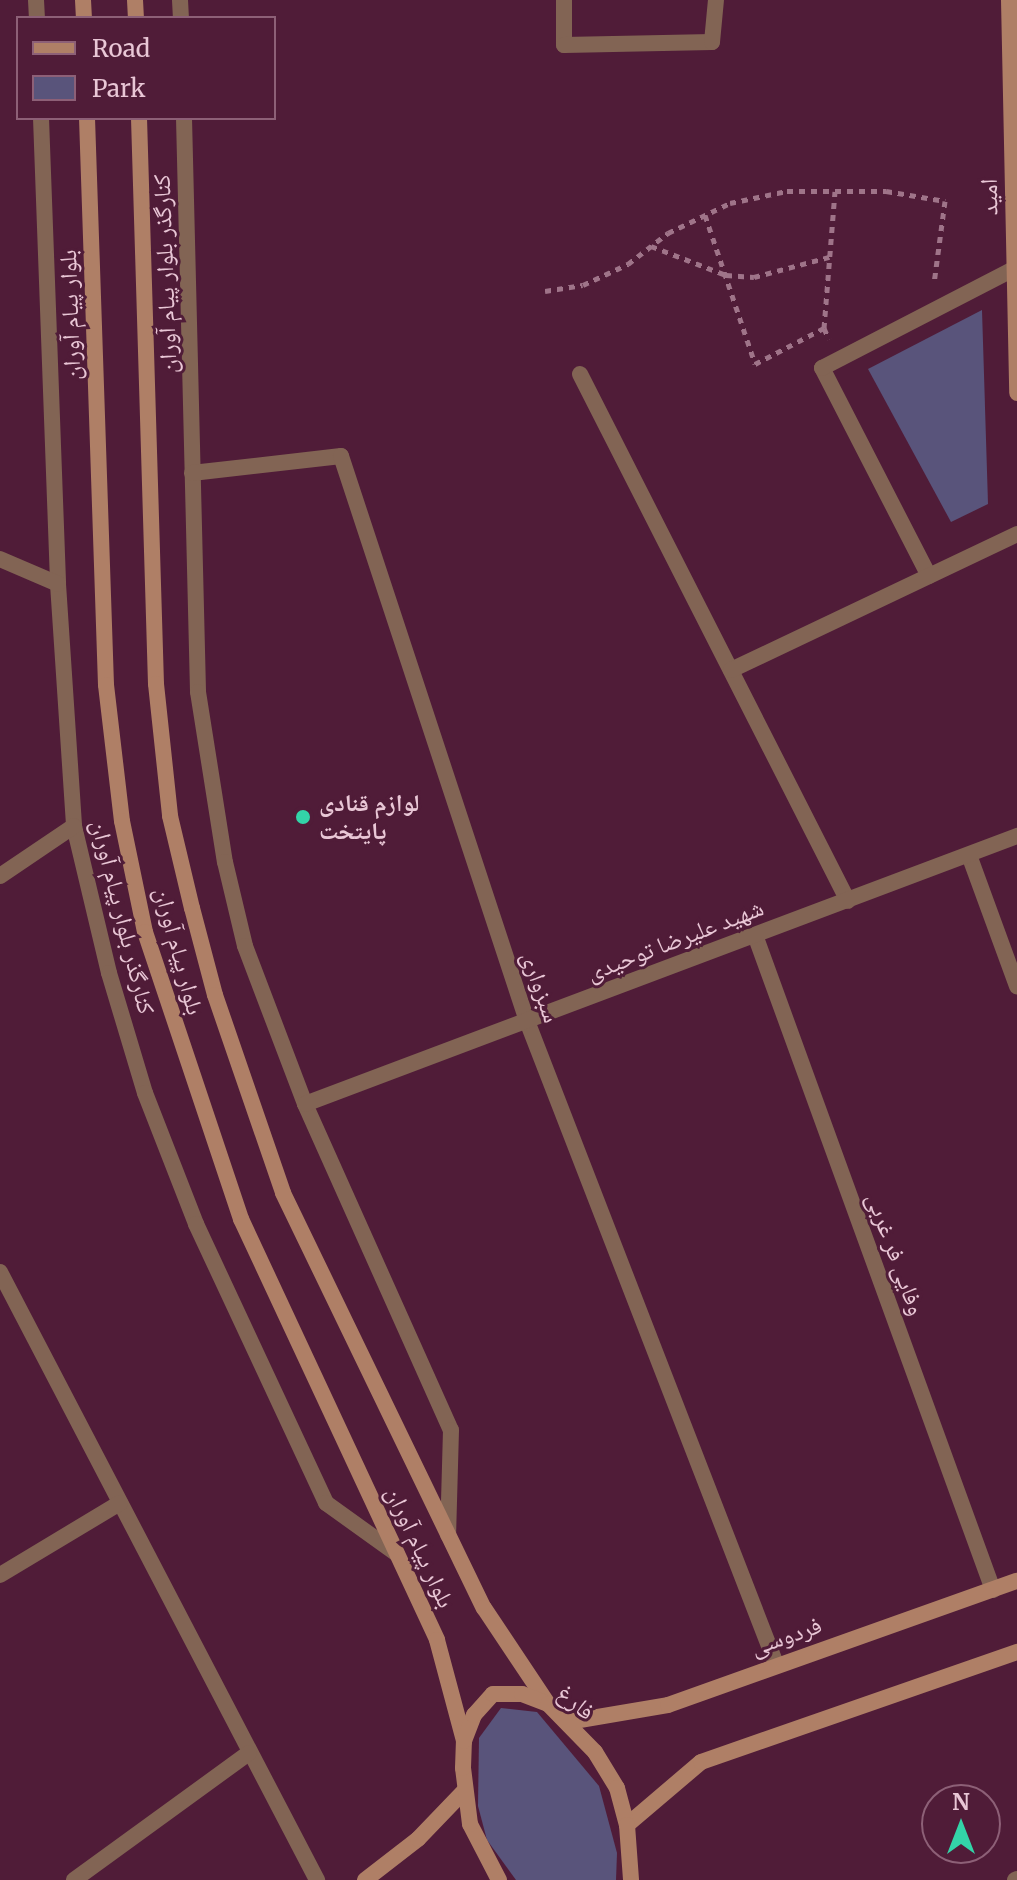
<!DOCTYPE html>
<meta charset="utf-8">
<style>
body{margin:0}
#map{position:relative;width:1017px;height:1880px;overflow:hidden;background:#501c38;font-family:Merriweather,"Noto Naskh Arabic",serif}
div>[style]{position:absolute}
.green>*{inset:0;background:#59547b}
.path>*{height:5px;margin-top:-2.5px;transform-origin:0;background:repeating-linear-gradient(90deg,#9f7489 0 6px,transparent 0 12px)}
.street>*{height:16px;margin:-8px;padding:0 8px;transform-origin:8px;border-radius:8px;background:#826454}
.secondary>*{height:16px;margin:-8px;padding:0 8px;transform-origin:8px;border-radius:8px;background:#af7f66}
.dots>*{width:22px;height:22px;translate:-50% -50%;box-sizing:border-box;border:4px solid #501c38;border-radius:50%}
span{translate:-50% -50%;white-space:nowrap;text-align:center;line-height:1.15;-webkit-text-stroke:6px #501c38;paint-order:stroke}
.street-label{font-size:24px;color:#e9c7d6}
.poi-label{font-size:24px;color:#e9c7d6;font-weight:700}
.left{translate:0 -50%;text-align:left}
.legend{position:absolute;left:16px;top:16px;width:260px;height:104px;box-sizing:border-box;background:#501c38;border:2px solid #8d6077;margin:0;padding:10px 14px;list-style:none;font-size:24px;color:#e9c7d6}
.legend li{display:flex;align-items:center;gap:16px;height:40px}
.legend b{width:40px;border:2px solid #8d6077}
.north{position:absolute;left:921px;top:1784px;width:80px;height:80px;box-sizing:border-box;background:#501c38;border:2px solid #8d6077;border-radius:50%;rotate:0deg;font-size:22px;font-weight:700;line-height:32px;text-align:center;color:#e9c7d6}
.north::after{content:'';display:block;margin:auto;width:28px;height:36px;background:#33d4a8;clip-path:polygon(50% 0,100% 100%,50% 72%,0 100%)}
</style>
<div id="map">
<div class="green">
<div style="clip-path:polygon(982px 310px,988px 504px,951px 522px,868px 369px)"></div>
<div style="clip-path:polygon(501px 1708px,537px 1712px,599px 1786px,617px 1853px,616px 1880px,516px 1880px,487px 1840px,478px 1806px,479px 1738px)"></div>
</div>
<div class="path">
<div style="left:705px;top:215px;width:157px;rotate:71.4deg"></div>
<div style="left:755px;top:364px;width:78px;rotate:-27.6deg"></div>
<div style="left:824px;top:328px;width:12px;rotate:66deg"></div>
<div style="left:651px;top:246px;width:80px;rotate:21.1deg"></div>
<div style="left:726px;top:275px;width:28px;rotate:4deg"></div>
<div style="left:754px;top:277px;width:78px;rotate:-14.9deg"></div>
<div style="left:545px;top:291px;width:38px;rotate:-9deg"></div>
<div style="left:583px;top:285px;width:50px;rotate:-25deg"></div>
<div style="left:628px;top:264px;width:51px;rotate:-37.8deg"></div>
<div style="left:668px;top:233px;width:69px;rotate:-25.8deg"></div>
<div style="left:730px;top:203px;width:58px;rotate:-11.9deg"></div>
<div style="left:787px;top:191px;width:99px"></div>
<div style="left:886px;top:191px;width:60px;rotate:9.6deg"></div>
<div style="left:945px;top:201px;width:83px;rotate:97.6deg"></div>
<div style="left:824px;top:328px;width:137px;rotate:-85.4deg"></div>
</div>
<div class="street">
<div style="left:36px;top:0;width:18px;rotate:87deg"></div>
<div style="left:180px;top:0;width:18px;rotate:87deg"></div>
<div style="left:564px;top:0;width:45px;rotate:90deg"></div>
<div style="left:564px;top:45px;width:148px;rotate:-1.2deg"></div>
<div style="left:712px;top:42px;width:42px;rotate:-84.6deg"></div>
<div style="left:41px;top:118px;width:466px;rotate:87.9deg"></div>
<div style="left:58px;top:584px;width:243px;rotate:86.2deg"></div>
<div style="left:74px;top:826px;width:151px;rotate:76.6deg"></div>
<div style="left:109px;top:973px;width:125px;rotate:73.3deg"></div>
<div style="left:145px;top:1093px;width:141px;rotate:68.7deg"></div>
<div style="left:196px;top:1224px;width:308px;rotate:65deg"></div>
<div style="left:326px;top:1503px;width:87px;rotate:35.7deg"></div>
<div style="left:184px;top:118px;width:574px;rotate:88.6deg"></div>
<div style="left:198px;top:692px;width:172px;rotate:81deg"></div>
<div style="left:225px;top:862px;width:86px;rotate:76.6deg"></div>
<div style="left:245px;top:946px;width:169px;rotate:69.2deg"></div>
<div style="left:305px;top:1104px;width:357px;rotate:65.9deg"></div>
<div style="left:451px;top:1430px;width:105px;rotate:91.6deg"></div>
<div style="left:580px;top:374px;width:591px;rotate:63.04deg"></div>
<div style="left:192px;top:473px;width:150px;rotate:-6.5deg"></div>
<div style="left:341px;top:456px;width:595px;rotate:71.78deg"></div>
<div style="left:527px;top:1021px;width:690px;rotate:68.83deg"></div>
<div style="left:0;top:559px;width:63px;rotate:23.3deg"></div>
<div style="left:929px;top:576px;width:234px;rotate:-117.2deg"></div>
<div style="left:822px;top:368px;width:216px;rotate:-27.3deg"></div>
<div style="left:731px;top:670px;width:317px;rotate:-25.4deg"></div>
<div style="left:969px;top:855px;width:140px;rotate:69.9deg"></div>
<div style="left:0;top:876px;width:89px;rotate:-34deg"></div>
<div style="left:755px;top:935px;width:697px;rotate:70.03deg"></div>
<div style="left:305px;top:1104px;width:761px;rotate:-20.63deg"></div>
<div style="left:0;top:1272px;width:686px;rotate:62.46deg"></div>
<div style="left:0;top:1575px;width:140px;rotate:-31deg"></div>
<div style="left:74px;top:1880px;width:216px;rotate:-36deg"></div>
<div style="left:1015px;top:1880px;width:2px;rotate:-27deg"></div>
</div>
<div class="secondary">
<div style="left:83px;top:0;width:18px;rotate:87deg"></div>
<div style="left:135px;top:0;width:18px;rotate:87deg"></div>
<div style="left:1009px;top:0;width:393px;rotate:88.8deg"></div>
<div style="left:87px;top:118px;width:567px;rotate:88.08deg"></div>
<div style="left:106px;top:685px;width:137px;rotate:83.3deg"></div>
<div style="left:122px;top:821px;width:113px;rotate:78.3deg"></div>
<div style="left:145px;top:932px;width:303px;rotate:71.5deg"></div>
<div style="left:241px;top:1219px;width:464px;rotate:65deg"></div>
<div style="left:437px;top:1640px;width:105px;rotate:75deg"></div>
<div style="left:139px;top:118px;width:566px;rotate:88.28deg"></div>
<div style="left:156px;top:684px;width:133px;rotate:83.9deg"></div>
<div style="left:170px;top:816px;width:95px;rotate:76.6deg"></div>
<div style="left:192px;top:908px;width:90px;rotate:75.2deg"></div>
<div style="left:215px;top:995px;width:209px;rotate:71deg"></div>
<div style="left:283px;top:1193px;width:461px;rotate:64.2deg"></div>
<div style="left:484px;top:1608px;width:115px;rotate:56.3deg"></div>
<div style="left:568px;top:1722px;width:101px;rotate:-9.6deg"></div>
<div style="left:668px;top:1705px;width:370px;rotate:-19.6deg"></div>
<div style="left:627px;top:1825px;width:97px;rotate:-40.4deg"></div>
<div style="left:701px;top:1762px;width:335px;rotate:-19.2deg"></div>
<div style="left:365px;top:1880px;width:67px;rotate:-37.7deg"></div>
<div style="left:418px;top:1839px;width:68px;rotate:-46.2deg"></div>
<div style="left:499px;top:1880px;width:63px;rotate:-117.4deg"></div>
<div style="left:470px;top:1824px;width:56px;rotate:-97.1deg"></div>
<div style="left:463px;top:1768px;width:27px;rotate:-88deg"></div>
<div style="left:464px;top:1741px;width:28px;rotate:-69deg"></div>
<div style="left:474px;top:1715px;width:28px;rotate:-48deg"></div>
<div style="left:493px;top:1694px;width:29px"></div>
<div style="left:522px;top:1694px;width:28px;rotate:21deg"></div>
<div style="left:548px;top:1704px;width:67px;rotate:45.6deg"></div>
<div style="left:595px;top:1752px;width:42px;rotate:58.6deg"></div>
<div style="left:617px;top:1788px;width:38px;rotate:75deg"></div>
<div style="left:627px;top:1825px;width:55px;rotate:85.8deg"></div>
</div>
<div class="dots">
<div style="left:303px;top:817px;background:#33d4a8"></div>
</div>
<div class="street-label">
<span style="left:989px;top:197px;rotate:-91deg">امید</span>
<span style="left:165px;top:274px;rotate:-92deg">کنارگذر بلوار پیام آوران</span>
<span style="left:70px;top:315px;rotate:-92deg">بلوار پیام آوران</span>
<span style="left:123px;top:917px;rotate:76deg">کنارگذر بلوار پیام آوران</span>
<span style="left:675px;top:940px;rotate:-21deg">شهید علیرضا توحیدی</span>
<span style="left:179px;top:951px;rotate:75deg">بلوار پیام آوران</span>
<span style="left:541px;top:987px;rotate:71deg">سبزواری</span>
<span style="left:896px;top:1254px;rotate:70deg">وفایی فر غربی</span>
<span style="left:420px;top:1547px;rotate:65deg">بلوار پیام آوران</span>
<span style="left:786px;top:1636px;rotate:-19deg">فردوسی</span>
<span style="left:576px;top:1702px;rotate:40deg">فارغ</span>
</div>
<div class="poi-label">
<span class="left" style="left:319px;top:817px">لوازم قنادی<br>پایتخت</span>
</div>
<ul class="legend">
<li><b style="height:10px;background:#af7f66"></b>Road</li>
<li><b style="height:22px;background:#59547b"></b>Park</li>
</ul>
<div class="north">N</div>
</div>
